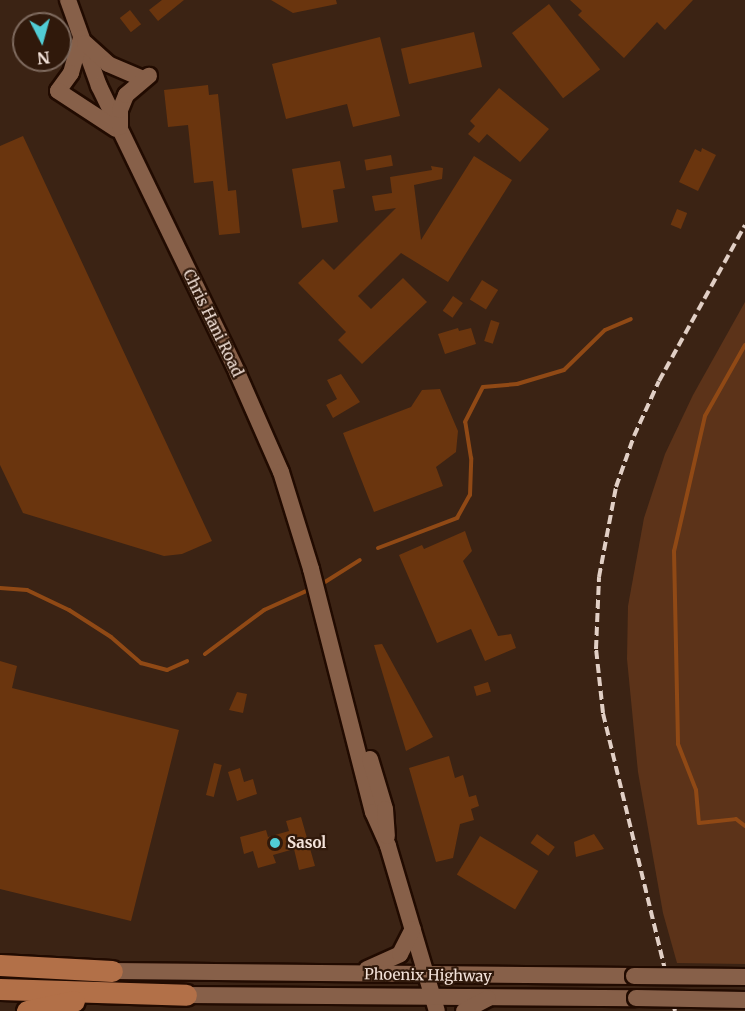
<!DOCTYPE html>
<style>
body{margin:0}
#map{position:relative;width:745px;height:1011px;overflow:hidden;background:#3b2314;font-family:Merriweather,serif}
div>[style]{position:absolute}
.green>*{inset:0;background:#5c3319}
.stream>*{height:4px;margin:-2px;padding:0 2px;transform-origin:2px;border-radius:2px;background:#904915}
.building>*{inset:0;background:#6a350e;transform-origin:0 0}
.roads{filter:drop-shadow(2px 0 #210b01) drop-shadow(-2px 0 #210b01) drop-shadow(0 2px #210b01) drop-shadow(0 -2px #210b01)}
.secondary>*{height:16px;margin:-8px;padding:0 8px;transform-origin:8px;border-radius:8px;background:#876049}
.highway>*{height:21px;margin:-10.5px;padding:0 10.5px;transform-origin:10.5px;border-radius:10.5px;background:#b27048}
.rail>*{height:4px;margin-top:-2px;transform-origin:0;background:repeating-linear-gradient(90deg,#e1cfc5 0 9px,transparent 0 13.5px)}
.bridges{filter:drop-shadow(2px 0 #210b01) drop-shadow(-2px 0 #210b01) drop-shadow(0 2px #210b01) drop-shadow(0 -2px #210b01)}
.secondary-bridge>*{height:16px;margin:-8px;padding:0 8px;transform-origin:8px;border-radius:8px;background:#876049}
.dots>*{width:16px;height:16px;translate:-50% -50%;box-sizing:border-box;border:3px solid #30190b;border-radius:50%}
span{translate:-50% -50%;white-space:nowrap;text-align:center;line-height:1.15;-webkit-text-stroke:4.5px #30190b;paint-order:stroke}
.street-label{font-size:15px;color:#f4e3da}
.poi-label{font-size:15px;color:#f4e3da;font-weight:700}
.left{translate:0 -50%;text-align:left}
.north{position:absolute;left:12px;top:12px;width:60px;height:60px;box-sizing:border-box;background:#30190b;border:2px solid #7e6a5e;border-radius:50%;rotate:174deg;font-size:16px;font-weight:700;line-height:24px;text-align:center;color:#f4e3da}
.north::after{content:'';display:block;margin:auto;width:21px;height:27px;background:#51ccd4;clip-path:polygon(50% 0,100% 100%,50% 72%,0 100%)}
</style>
<div id="map">
<div class="green">
<div style="clip-path:polygon(745px 302px,745px 964px,677px 963px,663px 913px,638px 772px,627px 659px,628px 606px,644px 518px,665px 454px,693px 395px)"></div>
</div>
<div class="stream">
<div style="left:745px;top:345px;width:81px;rotate:119.4deg"></div>
<div style="left:705px;top:416px;width:139px;rotate:102.9deg"></div>
<div style="left:674px;top:551px;width:193px;rotate:88.8deg"></div>
<div style="left:678px;top:744px;width:49px;rotate:68.6deg"></div>
<div style="left:696px;top:790px;width:33px;rotate:85deg"></div>
<div style="left:699px;top:823px;width:37px;rotate:-6deg"></div>
<div style="left:736px;top:819px;width:11px;rotate:38deg"></div>
<div style="left:378px;top:548px;width:85px;rotate:-20.8deg"></div>
<div style="left:457px;top:518px;width:26px;rotate:-61deg"></div>
<div style="left:470px;top:495px;width:37px;rotate:-88deg"></div>
<div style="left:471px;top:458px;width:36px;rotate:-99deg"></div>
<div style="left:465px;top:422px;width:39px;rotate:-63deg"></div>
<div style="left:483px;top:387px;width:34px;rotate:-5deg"></div>
<div style="left:517px;top:384px;width:49px;rotate:-16.6deg"></div>
<div style="left:564px;top:370px;width:57px;rotate:-44.3deg"></div>
<div style="left:605px;top:330px;width:28px;rotate:-23deg"></div>
<div style="left:325px;top:582px;width:41px;rotate:-32.2deg"></div>
<div style="left:0;top:588px;width:27px;rotate:4deg"></div>
<div style="left:27px;top:590px;width:47px;rotate:25.5deg"></div>
<div style="left:69px;top:610px;width:50px;rotate:32.7deg"></div>
<div style="left:111px;top:637px;width:40px;rotate:41deg"></div>
<div style="left:141px;top:663px;width:27px;rotate:15deg"></div>
<div style="left:167px;top:670px;width:22px;rotate:-24deg"></div>
<div style="left:205px;top:654px;width:74px;rotate:-36.7deg"></div>
<div style="left:264px;top:610px;width:46px;rotate:-24.3deg"></div>
</div>
<div class="building">
<div style="clip-path:polygon(162px 0,184px 0,158px 21px,149px 10px)"></div>
<div style="clip-path:polygon(271px 0,336px 0,337px 4px,293px 13px)"></div>
<div style="clip-path:polygon(570px 0,693px 0,665px 30px,657px 22px,624px 58px,578px 15px,582px 11px)"></div>
<div style="left:549px;top:4px;width:83px;height:47px;rotate:52deg"></div>
<div style="left:130px;top:10px;width:18px;height:13px;rotate:52deg"></div>
<div style="left:474px;top:32px;width:36px;height:75px;rotate:77deg"></div>
<div style="clip-path:polygon(380px 37px,400px 116px,353px 127px,347px 104px,286px 119px,272px 64px)"></div>
<div style="clip-path:polygon(208px 85px,209px 95px,218px 94px,228px 191px,236px 190px,240px 233px,219px 235px,213px 181px,194px 183px,188px 125px,168px 127px,164px 90px)"></div>
<div style="clip-path:polygon(499px 88px,549px 129px,520px 162px,487px 134px,479px 143px,468px 134px,475px 126px,470px 121px)"></div>
<div style="clip-path:polygon(23px 136px,212px 541px,182px 554px,164px 556px,23px 513px,0 465px,0 146px)"></div>
<div style="clip-path:polygon(702px 148px,716px 155px,698px 191px,679px 182px,695px 149px,701px 152px)"></div>
<div style="left:391px;top:155px;width:11px;height:27px;rotate:80deg"></div>
<div style="clip-path:polygon(474px 156px,512px 180px,448px 282px,401px 253px,358px 296px,371px 309px,403px 278px,427px 302px,362px 364px,338px 340px,346px 332px,298px 283px,323px 259px,334px 270px,396px 208px,375px 211px,372px 196px,392px 193px,390px 177px,432px 170px,431px 166px,443px 168px,442px 179px,414px 185px,421px 240px)"></div>
<div style="clip-path:polygon(340px 161px,345px 188px,333px 190px,338px 222px,302px 228px,292px 169px)"></div>
<div style="left:677px;top:209px;width:11px;height:17px;rotate:22deg"></div>
<div style="left:482px;top:280px;width:19px;height:23px;rotate:32deg"></div>
<div style="left:453px;top:296px;width:12px;height:18px;rotate:35deg"></div>
<div style="left:491px;top:320px;width:9px;height:22px;rotate:18deg"></div>
<div style="clip-path:polygon(458px 328px,459px 331px,471px 328px,476px 344px,445px 354px,438px 334px)"></div>
<div style="clip-path:polygon(341px 374px,360px 402px,333px 418px,326px 405px,337px 399px,327px 380px)"></div>
<div style="clip-path:polygon(440px 389px,458px 431px,456px 452px,436px 467px,443px 486px,374px 512px,343px 433px,411px 407px,422px 390px)"></div>
<div style="clip-path:polygon(465px 531px,472px 551px,463px 561px,498px 636px,511px 634px,516px 648px,485px 661px,471px 629px,437px 643px,399px 555px,422px 545px,424px 549px)"></div>
<div style="clip-path:polygon(382px 644px,433px 737px,406px 751px,374px 645px)"></div>
<div style="clip-path:polygon(0 661px,17px 666px,12px 688px,179px 730px,131px 921px,0 889px)"></div>
<div style="left:488px;top:682px;width:10px;height:15px;rotate:73deg"></div>
<div style="clip-path:polygon(237px 692px,247px 694px,243px 713px,229px 710px)"></div>
<div style="clip-path:polygon(449px 756px,455px 778px,463px 775px,469px 797px,476px 795px,479px 806px,471px 809px,474px 820px,460px 824px,453px 858px,436px 862px,409px 768px)"></div>
<div style="left:214px;top:763px;width:8px;height:33px;rotate:14deg"></div>
<div style="clip-path:polygon(240px 768px,244px 782px,253px 779px,257px 794px,237px 801px,228px 772px)"></div>
<div style="clip-path:polygon(301px 817px,315px 866px,299px 870px,294px 849px,273px 855px,276px 863px,258px 868px,253px 851px,244px 854px,240px 837px,266px 830px,268px 837px,289px 831px,286px 821px)"></div>
<div style="left:537px;top:834px;width:22px;height:11px;rotate:36deg"></div>
<div style="clip-path:polygon(594px 834px,604px 849px,576px 857px,574px 842px)"></div>
<div style="left:480px;top:836px;width:68px;height:45px;rotate:31deg"></div>
</div>
<div class="roads">
<div class="secondary">
<div style="left:68px;top:0;width:91px;rotate:70.2deg"></div>
<div style="left:99px;top:86px;width:318px;rotate:64.2deg"></div>
<div style="left:237px;top:372px;width:109px;rotate:66.3deg"></div>
<div style="left:281px;top:472px;width:102px;rotate:72.8deg"></div>
<div style="left:311px;top:569px;width:251px;rotate:75.7deg"></div>
<div style="left:373px;top:812px;width:37px;rotate:66deg"></div>
<div style="left:388px;top:846px;width:172px;rotate:73.5deg"></div>
<div style="left:81px;top:38px;width:36px;rotate:106deg"></div>
<div style="left:71px;top:73px;width:22px;rotate:126deg"></div>
<div style="left:58px;top:91px;width:69px;rotate:33.2deg"></div>
<div style="left:85px;top:43px;width:31px;rotate:42deg"></div>
<div style="left:108px;top:64px;width:36px;rotate:23deg"></div>
<div style="left:120px;top:127px;width:17px;rotate:-90deg"></div>
<div style="left:120px;top:110px;width:16px;rotate:-68deg"></div>
<div style="left:126px;top:95px;width:30px;rotate:-40deg"></div>
<div style="left:370px;top:759px;width:52px;rotate:73.3deg"></div>
<div style="left:385px;top:809px;width:27px;rotate:86deg"></div>
<div style="left:367px;top:969px;width:36px;rotate:-24deg"></div>
<div style="left:400px;top:954px;width:28px;rotate:-63deg"></div>
<div style="left:112px;top:971px;width:522px;rotate:0.55deg"></div>
<div style="left:186px;top:995px;width:450px;rotate:0.4deg"></div>
<div style="left:464px;top:1011px;width:27px;rotate:-28deg"></div>
</div>
<div class="highway">
<div style="left:0;top:965px;width:112px;rotate:3.1deg"></div>
<div style="left:0;top:989px;width:186px;rotate:1.8deg"></div>
<div style="left:27px;top:1011px;width:48px;rotate:-12deg"></div>
</div>
</div>
<div class="rail">
<div style="left:675px;top:1011px;width:307px;rotate:-103.6deg"></div>
<div style="left:603px;top:713px;width:64px;rotate:-96.2deg"></div>
<div style="left:596px;top:649px;width:72px;rotate:-87.6deg"></div>
<div style="left:599px;top:577px;width:92px;rotate:-79.3deg"></div>
<div style="left:616px;top:487px;width:54px;rotate:-70.6deg"></div>
<div style="left:634px;top:436px;width:60px;rotate:-65.6deg"></div>
<div style="left:659px;top:381px;width:178px;rotate:-61.1deg"></div>
</div>
<div class="bridges">
<div class="secondary-bridge">
<div style="left:634px;top:976px;width:111px;rotate:0.5deg"></div>
<div style="left:636px;top:998px;width:109px;rotate:1.1deg"></div>
</div>
</div>
<div class="dots">
<div style="left:275px;top:843px;background:#51ccd4"></div>
</div>
<div class="street-label">
<span style="left:213px;top:323px;rotate:64deg">Chris Hani Road</span>
<span style="left:428px;top:975px;rotate:1deg">Phoenix Highway</span>
</div>
<div class="poi-label">
<span class="left" style="left:287px;top:843px">Sasol</span>
</div>
<div class="north">N</div>
</div>
